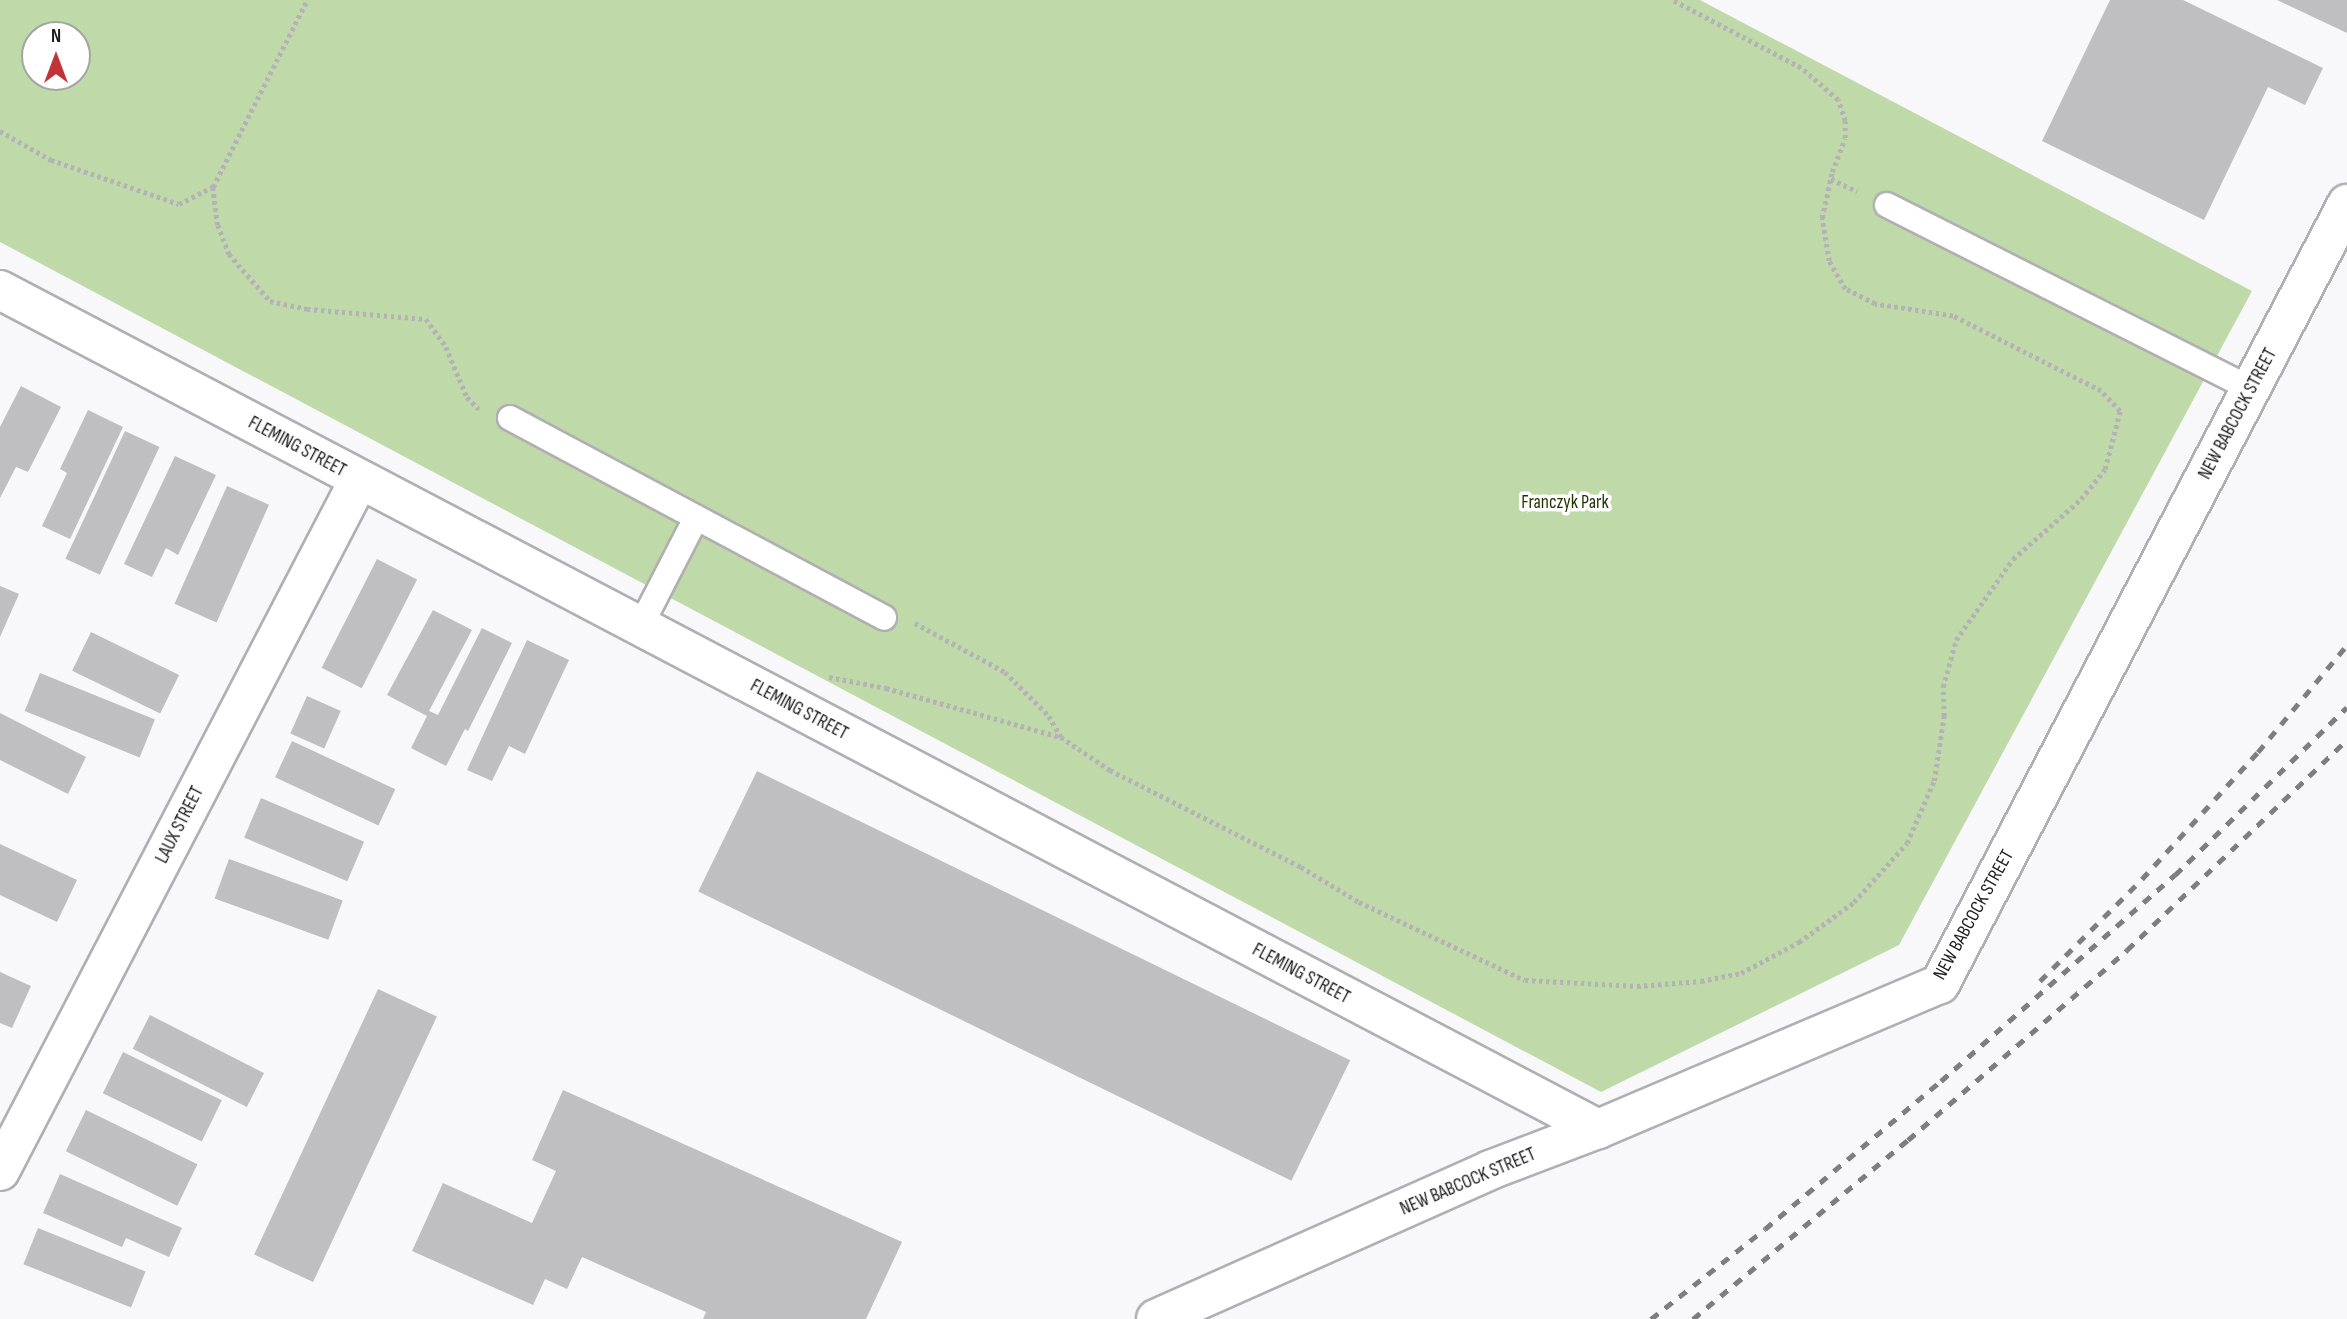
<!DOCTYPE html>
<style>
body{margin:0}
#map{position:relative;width:2347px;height:1319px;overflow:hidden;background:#f8f7fa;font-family:"Sofia Sans Condensed",sans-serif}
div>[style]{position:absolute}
.green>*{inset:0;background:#bfdaa8}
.building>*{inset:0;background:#bfbec1;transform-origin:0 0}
.path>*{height:4.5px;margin-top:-2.25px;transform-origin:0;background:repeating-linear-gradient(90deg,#b3b2b4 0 3.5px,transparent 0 7px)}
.roads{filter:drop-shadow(2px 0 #b0afb1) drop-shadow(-2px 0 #b0afb1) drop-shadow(0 2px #b0afb1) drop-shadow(0 -2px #b0afb1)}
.service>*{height:24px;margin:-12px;padding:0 12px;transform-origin:12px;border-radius:12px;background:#fff}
.minor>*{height:38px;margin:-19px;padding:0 19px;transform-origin:19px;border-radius:19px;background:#fff}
.rail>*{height:5px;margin-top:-2.5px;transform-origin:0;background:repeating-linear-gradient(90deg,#7e7e80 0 9px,transparent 0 18px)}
span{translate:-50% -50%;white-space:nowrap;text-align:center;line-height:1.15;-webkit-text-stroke:7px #fff;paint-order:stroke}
.street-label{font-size:19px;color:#1c1c1d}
.park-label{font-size:19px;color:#1e3500}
.north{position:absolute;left:21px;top:21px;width:70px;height:70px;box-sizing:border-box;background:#fff;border:2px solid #a4a4a5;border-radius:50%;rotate:0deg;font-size:19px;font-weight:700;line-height:28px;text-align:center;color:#1c1c1d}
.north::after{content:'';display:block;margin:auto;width:24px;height:32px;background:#c23338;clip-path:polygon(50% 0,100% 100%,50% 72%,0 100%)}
</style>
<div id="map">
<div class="green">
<div style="clip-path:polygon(evenodd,0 0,1700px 0,2252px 291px,1899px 945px,1601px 1092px,0 242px,0 0,35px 35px,77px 35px,77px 77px,35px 77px,35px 35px)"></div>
</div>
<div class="building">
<div style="clip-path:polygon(2110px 0,2183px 0,2323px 68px,2305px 105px,2268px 87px,2204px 220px,2042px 141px)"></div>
<div style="clip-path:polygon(2277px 0,2347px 0,2347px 33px)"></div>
<div style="clip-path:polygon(21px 386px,61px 407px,28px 472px,16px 467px,0 498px,0 427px)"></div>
<div style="clip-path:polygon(88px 410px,123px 427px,70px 539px,42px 526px,67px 473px,60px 469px)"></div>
<div style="left:125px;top:431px;width:38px;height:141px;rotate:25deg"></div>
<div style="clip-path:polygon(175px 456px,216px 475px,178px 555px,166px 548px,152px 577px,124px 564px)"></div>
<div style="left:227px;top:486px;width:46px;height:129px;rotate:24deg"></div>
<div style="left:377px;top:559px;width:45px;height:122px;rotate:27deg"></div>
<div style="clip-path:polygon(0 586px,19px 594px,0 637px)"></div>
<div style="clip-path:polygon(433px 610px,472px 630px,429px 711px,438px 715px,482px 628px,512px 643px,468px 731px,465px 729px,446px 766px,411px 748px,427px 716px,387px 695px)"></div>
<div style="left:91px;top:632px;width:98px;height:43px;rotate:26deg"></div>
<div style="clip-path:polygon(527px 640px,569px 660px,525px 754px,509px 746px,492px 781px,467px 770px)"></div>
<div style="left:40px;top:673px;width:124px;height:41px;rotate:22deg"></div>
<div style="left:307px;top:696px;width:37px;height:41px;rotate:24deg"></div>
<div style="clip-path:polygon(0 713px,86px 757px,68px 794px,0 760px)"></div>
<div style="left:292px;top:741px;width:114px;height:40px;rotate:25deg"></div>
<div style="left:757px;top:771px;width:660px;height:134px;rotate:26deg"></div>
<div style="left:261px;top:798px;width:112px;height:43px;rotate:23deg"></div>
<div style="clip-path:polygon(0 844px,77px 880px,57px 922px,0 895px)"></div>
<div style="left:229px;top:859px;width:121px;height:42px;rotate:20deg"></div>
<div style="clip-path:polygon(0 972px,31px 986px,12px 1028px,0 1023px)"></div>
<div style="left:378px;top:989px;width:65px;height:293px;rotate:25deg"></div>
<div style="left:150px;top:1015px;width:128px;height:38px;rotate:27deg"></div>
<div style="left:123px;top:1052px;width:110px;height:46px;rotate:26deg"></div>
<div style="clip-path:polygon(563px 1090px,902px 1242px,866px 1319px,703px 1319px,706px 1312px,582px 1257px,567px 1289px,545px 1279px,533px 1305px,412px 1251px,443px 1183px,532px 1223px,556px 1171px,532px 1160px)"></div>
<div style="left:86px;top:1110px;width:124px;height:46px;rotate:26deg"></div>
<div style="clip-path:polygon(60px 1174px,182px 1228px,169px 1257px,126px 1238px,122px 1247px,43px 1213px)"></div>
<div style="left:38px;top:1228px;width:116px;height:39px;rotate:22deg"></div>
</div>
<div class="path">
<div style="left:0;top:131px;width:59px;rotate:29.6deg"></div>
<div style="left:51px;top:160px;width:135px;rotate:19deg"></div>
<div style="left:179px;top:204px;width:38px;rotate:-27deg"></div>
<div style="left:213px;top:187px;width:209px;rotate:-63.3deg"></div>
<div style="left:1831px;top:179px;width:29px;rotate:25deg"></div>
<div style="left:213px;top:187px;width:38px;rotate:83deg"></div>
<div style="left:218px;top:225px;width:31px;rotate:69deg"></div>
<div style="left:229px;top:254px;width:62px;rotate:48.9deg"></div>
<div style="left:270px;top:301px;width:38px;rotate:12deg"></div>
<div style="left:307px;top:309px;width:119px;rotate:4.8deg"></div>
<div style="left:426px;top:319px;width:34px;rotate:54deg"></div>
<div style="left:446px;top:347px;width:54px;rotate:67.2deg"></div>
<div style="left:467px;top:397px;width:17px;rotate:45deg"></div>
<div style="left:915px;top:623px;width:102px;rotate:28.6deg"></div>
<div style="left:1005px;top:672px;width:62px;rotate:45deg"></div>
<div style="left:1049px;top:716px;width:24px;rotate:60deg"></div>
<div style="left:1061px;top:737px;width:59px;rotate:34deg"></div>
<div style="left:1110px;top:770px;width:214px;rotate:26.9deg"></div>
<div style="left:1301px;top:867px;width:68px;rotate:31.1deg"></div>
<div style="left:1359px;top:902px;width:183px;rotate:25.2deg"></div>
<div style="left:1525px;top:980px;width:112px;rotate:3.1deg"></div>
<div style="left:1637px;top:986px;width:64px;rotate:-4.5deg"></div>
<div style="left:1701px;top:981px;width:41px;rotate:-11.3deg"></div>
<div style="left:1741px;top:973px;width:66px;rotate:-28.1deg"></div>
<div style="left:1799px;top:942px;width:68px;rotate:-36deg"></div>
<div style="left:1854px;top:902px;width:79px;rotate:-48.1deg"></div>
<div style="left:1907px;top:843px;width:68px;rotate:-66.5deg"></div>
<div style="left:1934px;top:781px;width:66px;rotate:-81.3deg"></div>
<div style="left:1944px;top:716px;width:29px;rotate:-92deg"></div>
<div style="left:1943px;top:687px;width:49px;rotate:-74.5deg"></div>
<div style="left:1956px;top:640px;width:99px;rotate:-54.9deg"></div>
<div style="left:2013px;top:559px;width:91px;rotate:-41.4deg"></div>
<div style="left:2081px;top:499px;width:38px;rotate:-51deg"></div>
<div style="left:2105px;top:469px;width:60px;rotate:-75.5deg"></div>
<div style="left:2120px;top:411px;width:28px;rotate:-134deg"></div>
<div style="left:2101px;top:391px;width:166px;rotate:-153.1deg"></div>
<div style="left:1953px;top:316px;width:79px;rotate:-171.3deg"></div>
<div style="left:1875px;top:304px;width:34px;rotate:-153deg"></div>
<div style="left:1845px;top:289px;width:32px;rotate:-120deg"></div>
<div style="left:1829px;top:261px;width:44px;rotate:-99.2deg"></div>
<div style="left:1822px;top:218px;width:47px;rotate:-77.7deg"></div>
<div style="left:1832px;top:172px;width:36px;rotate:-69deg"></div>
<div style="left:1845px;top:138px;width:17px;rotate:-90deg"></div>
<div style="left:1845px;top:121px;width:22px;rotate:-108deg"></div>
<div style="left:1838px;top:100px;width:49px;rotate:-139.1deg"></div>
<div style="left:1801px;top:68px;width:146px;rotate:-152.2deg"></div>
<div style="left:829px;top:677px;width:58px;rotate:10.9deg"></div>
<div style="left:886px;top:688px;width:181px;rotate:15.7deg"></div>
</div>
<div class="roads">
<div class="service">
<div style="left:1887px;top:205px;width:408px;rotate:26.8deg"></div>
<div style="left:510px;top:418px;width:424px;rotate:28.1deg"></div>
<div style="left:640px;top:627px;width:123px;rotate:-62.8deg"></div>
</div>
<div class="minor">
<div style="left:0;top:290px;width:1805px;rotate:27.7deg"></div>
<div style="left:0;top:1171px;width:779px;rotate:-62.55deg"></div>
<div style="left:1156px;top:1319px;width:366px;rotate:-24deg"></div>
<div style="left:1490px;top:1170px;width:116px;rotate:-20.8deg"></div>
<div style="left:1598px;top:1129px;width:371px;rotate:-23deg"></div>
<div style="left:1940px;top:984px;width:880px;rotate:-62.44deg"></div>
</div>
</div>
<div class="rail">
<div style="left:2040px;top:981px;width:144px;rotate:-45deg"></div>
<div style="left:2142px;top:879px;width:172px;rotate:-47.6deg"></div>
<div style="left:2258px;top:752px;width:139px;rotate:-50.2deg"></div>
<div style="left:1651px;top:1319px;width:145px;rotate:-38.3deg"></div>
<div style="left:1765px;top:1229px;width:230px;rotate:-40.1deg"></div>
<div style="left:1941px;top:1081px;width:312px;rotate:-41.4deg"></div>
<div style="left:2175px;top:875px;width:240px;rotate:-44.3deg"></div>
<div style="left:1693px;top:1319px;width:280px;rotate:-39.8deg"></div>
<div style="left:1908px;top:1140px;width:290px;rotate:-40.9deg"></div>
<div style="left:2127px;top:950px;width:304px;rotate:-43.7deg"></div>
</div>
<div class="street-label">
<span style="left:2238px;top:414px;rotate:-62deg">NEW BABCOCK STREET</span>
<span style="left:297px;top:447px;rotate:28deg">FLEMING STREET</span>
<span style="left:799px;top:710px;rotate:28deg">FLEMING STREET</span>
<span style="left:180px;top:825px;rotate:-63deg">LAUX STREET</span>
<span style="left:1974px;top:915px;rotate:-61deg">NEW BABCOCK STREET</span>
<span style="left:1301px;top:974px;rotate:28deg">FLEMING STREET</span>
<span style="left:1468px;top:1182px;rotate:-23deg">NEW BABCOCK STREET</span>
</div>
<div class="park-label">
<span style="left:1565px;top:503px">Franczyk Park</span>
</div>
<div class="north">N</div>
</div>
